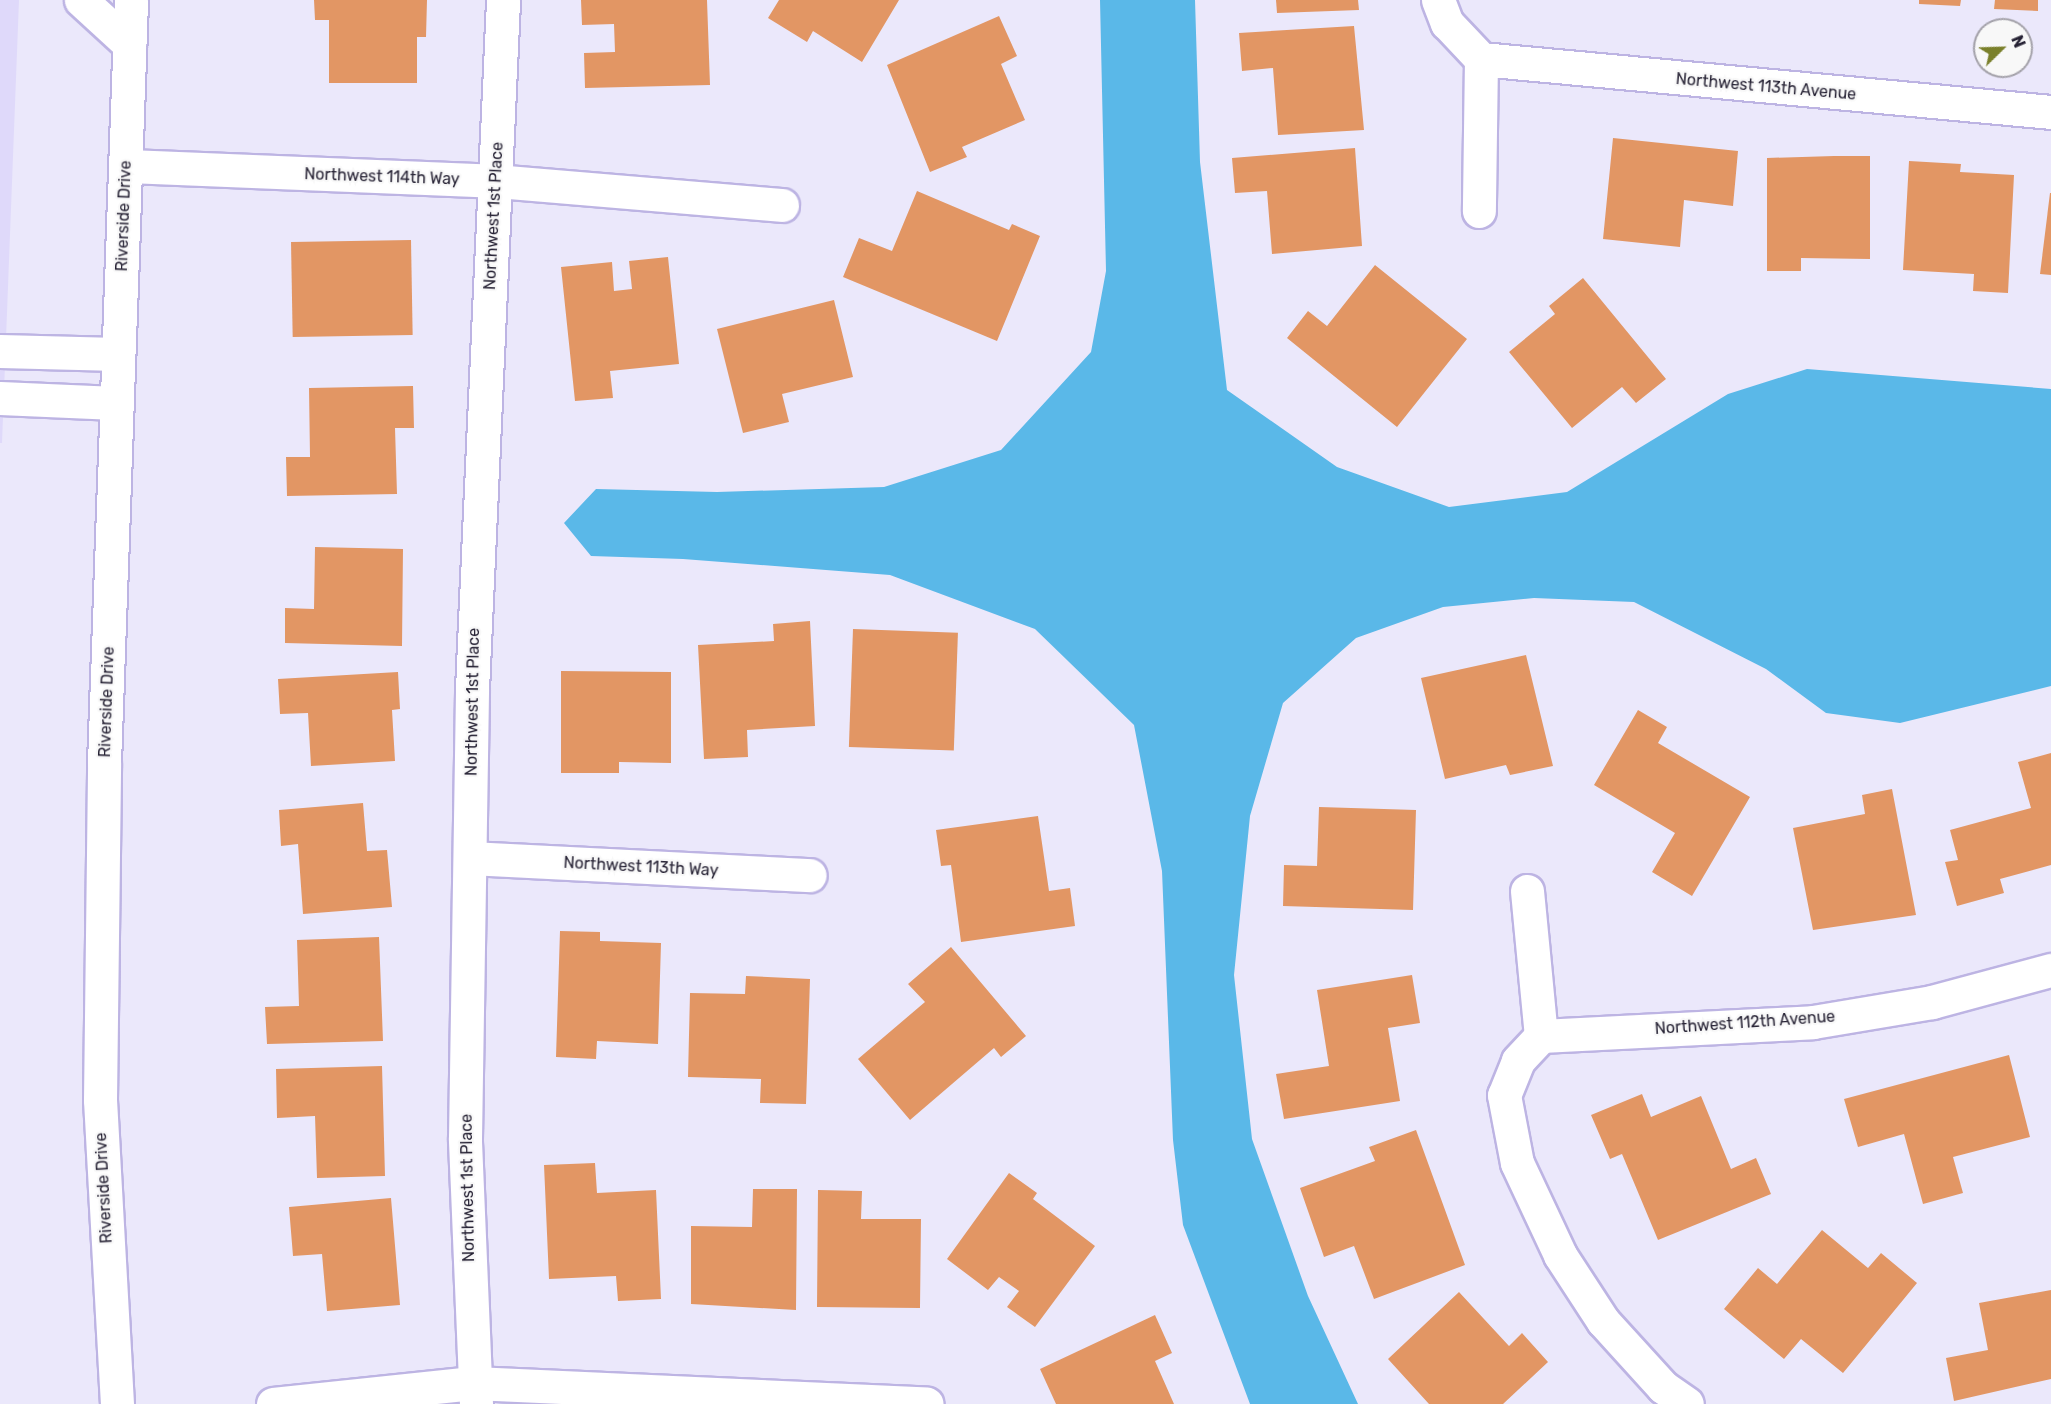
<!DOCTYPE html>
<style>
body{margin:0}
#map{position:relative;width:2051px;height:1404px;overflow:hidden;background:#ebe8fb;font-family:Rubik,sans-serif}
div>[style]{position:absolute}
.built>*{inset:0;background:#dfd9fa}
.water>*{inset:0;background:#5ab8e8}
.building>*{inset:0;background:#e29664;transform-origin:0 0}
.roads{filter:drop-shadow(2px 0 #bdb4e3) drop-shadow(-2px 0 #bdb4e3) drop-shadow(0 2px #bdb4e3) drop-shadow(0 -2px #bdb4e3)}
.minor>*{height:33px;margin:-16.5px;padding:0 16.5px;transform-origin:16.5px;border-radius:16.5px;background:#fff}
span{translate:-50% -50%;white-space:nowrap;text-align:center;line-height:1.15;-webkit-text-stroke:4.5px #f8f8f8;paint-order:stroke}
.street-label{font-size:16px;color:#262234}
.north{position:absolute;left:1973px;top:18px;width:60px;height:60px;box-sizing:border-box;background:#f8f8f8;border:2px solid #a4a2aa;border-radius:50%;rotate:67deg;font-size:16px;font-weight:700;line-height:24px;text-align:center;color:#262234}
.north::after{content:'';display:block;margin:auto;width:21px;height:27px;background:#7a802b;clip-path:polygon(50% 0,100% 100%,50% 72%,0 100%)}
</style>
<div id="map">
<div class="built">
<div style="clip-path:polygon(0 0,19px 0,2px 443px,0 443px)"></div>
</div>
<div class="water">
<div style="clip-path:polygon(1100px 0,1195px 0,1200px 162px,1227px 390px,1337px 467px,1449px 507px,1567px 492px,1728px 394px,1807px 369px,2051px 389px,2051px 686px,1900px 723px,1826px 713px,1766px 669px,1634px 602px,1534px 598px,1443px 607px,1356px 638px,1283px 703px,1250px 816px,1234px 975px,1252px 1139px,1308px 1296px,1358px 1404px,1250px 1404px,1183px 1225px,1173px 1140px,1162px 871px,1134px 725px,1035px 629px,890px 575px,683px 559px,591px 556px,564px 523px,596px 489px,717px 492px,884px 487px,1001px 450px,1091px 352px,1106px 271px)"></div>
</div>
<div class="building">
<div style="clip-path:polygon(314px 0,427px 0,426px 37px,417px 37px,417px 83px,329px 83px,329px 20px,315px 20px)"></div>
<div style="clip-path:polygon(581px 0,707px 0,710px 85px,585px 88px,584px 53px,615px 52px,614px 24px,582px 25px)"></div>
<div style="clip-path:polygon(779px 0,899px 0,862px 62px,813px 31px,807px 42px,768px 18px)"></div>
<div style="clip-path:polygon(1276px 0,1358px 0,1359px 10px,1277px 13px)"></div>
<div style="clip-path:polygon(1919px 0,1961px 0,1960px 6px,1919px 4px)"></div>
<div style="clip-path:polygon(1995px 0,2038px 0,2038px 11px,1994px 9px)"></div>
<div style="clip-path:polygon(999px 16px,1017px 56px,1001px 64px,1025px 120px,962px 147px,967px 157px,930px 172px,887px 65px)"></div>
<div style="clip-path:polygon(1354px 26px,1364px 130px,1278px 135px,1273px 68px,1242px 71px,1239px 33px)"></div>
<div style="clip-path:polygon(1613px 138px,1738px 151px,1733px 206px,1684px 200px,1680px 247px,1603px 239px)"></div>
<div style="clip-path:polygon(1355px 148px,1362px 246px,1272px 254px,1267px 191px,1235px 193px,1232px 158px)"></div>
<div style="clip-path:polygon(1834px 156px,1870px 156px,1870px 259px,1801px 258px,1801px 271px,1767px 271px,1767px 158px)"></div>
<div style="clip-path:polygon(1909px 161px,1961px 164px,1960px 172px,2014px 175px,2008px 293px,1973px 291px,1974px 274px,1903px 270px)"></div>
<div style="clip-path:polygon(917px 191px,1009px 230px,1012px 224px,1040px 236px,997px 341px,843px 277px,859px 238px,892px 251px)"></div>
<div style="clip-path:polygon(2050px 193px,2051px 193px,2051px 275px,2040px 274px)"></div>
<div style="left:411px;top:240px;width:95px;height:120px;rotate:89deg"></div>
<div style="clip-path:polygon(668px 257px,679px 364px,610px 371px,613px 398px,575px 401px,561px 267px,612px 262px,614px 291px,632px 289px,629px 261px)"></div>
<div style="clip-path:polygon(1375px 265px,1467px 339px,1397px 427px,1287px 338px,1308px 311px,1327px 326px)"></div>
<div style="clip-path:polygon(1583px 278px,1666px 379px,1636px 403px,1622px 387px,1572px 428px,1509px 352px,1555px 314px,1549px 306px)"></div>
<div style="clip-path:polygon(834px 300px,853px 377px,782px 394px,789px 422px,743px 433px,717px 329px)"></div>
<div style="clip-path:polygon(413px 386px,414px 428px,395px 428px,397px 494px,287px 496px,286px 457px,310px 457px,309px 388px)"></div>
<div style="clip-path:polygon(315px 547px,403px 549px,402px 646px,285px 643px,285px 608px,314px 609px)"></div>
<div style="clip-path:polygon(810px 621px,815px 726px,747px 730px,748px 757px,704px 759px,698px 645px,774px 641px,773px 624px)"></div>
<div style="left:853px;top:629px;width:105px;height:118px;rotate:2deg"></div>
<div style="clip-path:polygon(1526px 655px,1553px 766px,1510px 775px,1506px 765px,1445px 779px,1421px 678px)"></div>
<div style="clip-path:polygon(561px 671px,671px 672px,671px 763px,619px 762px,619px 773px,561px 773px)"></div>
<div style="clip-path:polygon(398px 672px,400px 709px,392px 710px,395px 761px,311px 766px,308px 713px,280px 714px,278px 679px)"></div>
<div style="clip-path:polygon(1638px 710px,1667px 727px,1658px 743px,1750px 797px,1692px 896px,1652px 872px,1675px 833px,1594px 785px)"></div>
<div style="clip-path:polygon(2051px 753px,2051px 865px,2000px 879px,2004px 893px,1957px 906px,1945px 862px,1958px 860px,1950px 830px,2031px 808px,2018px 762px)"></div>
<div style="clip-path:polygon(1892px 789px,1916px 915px,1813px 930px,1793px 828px,1865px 814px,1862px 795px)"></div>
<div style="clip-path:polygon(363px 803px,367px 851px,387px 850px,392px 907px,303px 914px,298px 844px,281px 846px,279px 810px)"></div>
<div style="clip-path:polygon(1319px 807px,1416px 810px,1413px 910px,1283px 906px,1284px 865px,1317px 866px)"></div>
<div style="clip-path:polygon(1038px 816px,1049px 891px,1070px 888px,1075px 926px,961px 942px,951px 865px,941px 866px,936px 830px)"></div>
<div style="clip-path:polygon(560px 931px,600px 932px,600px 941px,661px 943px,658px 1044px,597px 1041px,596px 1059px,556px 1057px)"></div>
<div style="clip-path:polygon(379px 937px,383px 1041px,267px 1044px,265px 1007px,299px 1006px,297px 940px)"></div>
<div style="clip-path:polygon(951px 947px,1026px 1036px,1001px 1057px,994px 1048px,910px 1120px,858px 1059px,925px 1002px,908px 984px)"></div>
<div style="clip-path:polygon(1412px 975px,1420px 1023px,1388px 1028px,1400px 1101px,1284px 1119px,1276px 1074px,1329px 1066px,1317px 990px)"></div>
<div style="clip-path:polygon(746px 976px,810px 979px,806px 1104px,760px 1103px,761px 1079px,688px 1077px,690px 993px,745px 994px)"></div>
<div style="clip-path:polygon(2009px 1055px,2030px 1137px,1953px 1157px,1963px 1193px,1923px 1204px,1904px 1134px,1858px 1147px,1844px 1099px)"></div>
<div style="clip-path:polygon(382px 1066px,385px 1176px,317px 1178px,315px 1116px,277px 1118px,276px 1069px)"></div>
<div style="clip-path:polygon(1642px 1094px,1651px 1117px,1701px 1096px,1731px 1169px,1756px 1158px,1771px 1194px,1658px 1240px,1622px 1154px,1610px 1159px,1591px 1115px)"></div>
<div style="clip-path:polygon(1416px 1130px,1465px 1265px,1374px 1299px,1354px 1246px,1324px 1257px,1300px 1188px,1375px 1161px,1369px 1147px)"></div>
<div style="clip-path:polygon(595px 1163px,597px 1193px,656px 1190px,661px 1299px,618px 1301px,616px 1276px,549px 1279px,544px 1165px)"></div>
<div style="clip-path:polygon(1009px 1173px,1037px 1193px,1033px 1199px,1095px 1246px,1035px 1327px,1007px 1307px,1019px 1291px,999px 1277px,988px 1290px,947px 1259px)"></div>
<div style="clip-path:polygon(753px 1189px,797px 1189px,796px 1310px,691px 1304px,691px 1226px,752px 1227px)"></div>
<div style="clip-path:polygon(818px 1190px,862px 1191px,861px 1219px,921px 1219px,920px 1308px,817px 1307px)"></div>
<div style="clip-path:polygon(391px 1198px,400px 1305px,327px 1311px,322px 1254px,293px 1256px,289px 1207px)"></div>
<div style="clip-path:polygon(1822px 1230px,1868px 1268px,1881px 1253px,1917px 1283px,1843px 1373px,1801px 1339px,1784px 1359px,1724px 1309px,1758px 1268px,1777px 1284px)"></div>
<div style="clip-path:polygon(2051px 1290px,2051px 1379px,1954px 1401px,1946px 1358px,1988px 1350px,1979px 1303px)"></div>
<div style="clip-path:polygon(1459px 1292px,1509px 1346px,1522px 1333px,1548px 1362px,1503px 1404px,1429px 1404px,1388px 1359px)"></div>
<div style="clip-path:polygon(1155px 1315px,1172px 1353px,1155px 1361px,1174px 1404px,1056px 1404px,1040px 1369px)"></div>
</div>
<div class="roads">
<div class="minor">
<div style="left:81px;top:0;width:65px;rotate:42.5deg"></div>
<div style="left:1438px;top:0;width:25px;rotate:69deg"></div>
<div style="left:1447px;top:23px;width:50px;rotate:46.6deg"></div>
<div style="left:1481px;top:59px;width:152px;rotate:90.8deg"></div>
<div style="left:1481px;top:59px;width:572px;rotate:5.31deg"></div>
<div style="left:126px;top:166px;width:370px;rotate:2.3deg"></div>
<div style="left:496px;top:181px;width:287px;rotate:4.8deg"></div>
<div style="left:0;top:351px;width:118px;rotate:1.5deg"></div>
<div style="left:0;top:398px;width:116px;rotate:2.5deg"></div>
<div style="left:471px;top:858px;width:339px;rotate:2.9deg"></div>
<div style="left:1527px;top:891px;width:146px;rotate:84.5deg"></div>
<div style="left:1541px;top:1036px;width:34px;rotate:133deg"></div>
<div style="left:1518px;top:1061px;width:37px;rotate:112deg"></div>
<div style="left:1504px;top:1095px;width:69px;rotate:79.2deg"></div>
<div style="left:1517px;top:1163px;width:102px;rotate:64.9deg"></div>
<div style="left:1560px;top:1255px;width:79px;rotate:56.9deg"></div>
<div style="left:1603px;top:1321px;width:89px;rotate:47.7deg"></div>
<div style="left:1663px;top:1387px;width:29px;rotate:35deg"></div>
<div style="left:1541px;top:1036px;width:272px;rotate:-2.9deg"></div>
<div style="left:1813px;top:1022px;width:121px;rotate:-9.5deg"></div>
<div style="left:1932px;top:1002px;width:123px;rotate:-15.1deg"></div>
<div style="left:117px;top:1404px;width:304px;rotate:-93.2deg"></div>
<div style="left:100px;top:1100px;width:337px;rotate:-89.3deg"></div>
<div style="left:104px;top:763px;width:763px;rotate:-87.97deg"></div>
<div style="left:273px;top:1404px;width:201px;rotate:-6deg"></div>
<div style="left:473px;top:1383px;width:454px;rotate:2.6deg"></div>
<div style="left:476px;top:1404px;width:266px;rotate:-92.4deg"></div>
<div style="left:465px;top:1138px;width:449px;rotate:-89.1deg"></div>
<div style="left:472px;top:689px;width:690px;rotate:-87.42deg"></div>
</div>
</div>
<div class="street-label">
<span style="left:1766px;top:87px;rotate:5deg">Northwest 113th Avenue</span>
<span style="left:382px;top:177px;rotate:2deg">Northwest 114th Way</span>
<span style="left:124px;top:216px;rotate:-88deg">Riverside Drive</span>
<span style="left:494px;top:216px;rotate:-87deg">Northwest 1st Place</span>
<span style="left:107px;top:702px;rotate:-88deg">Riverside Drive</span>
<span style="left:473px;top:702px;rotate:-89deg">Northwest 1st Place</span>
<span style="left:641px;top:867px;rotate:3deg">Northwest 113th Way</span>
<span style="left:1745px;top:1023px;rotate:-4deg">Northwest 112th Avenue</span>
<span style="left:104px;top:1188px;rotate:-93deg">Riverside Drive</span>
<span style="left:468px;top:1188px;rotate:-91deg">Northwest 1st Place</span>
</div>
<div class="north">N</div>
</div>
